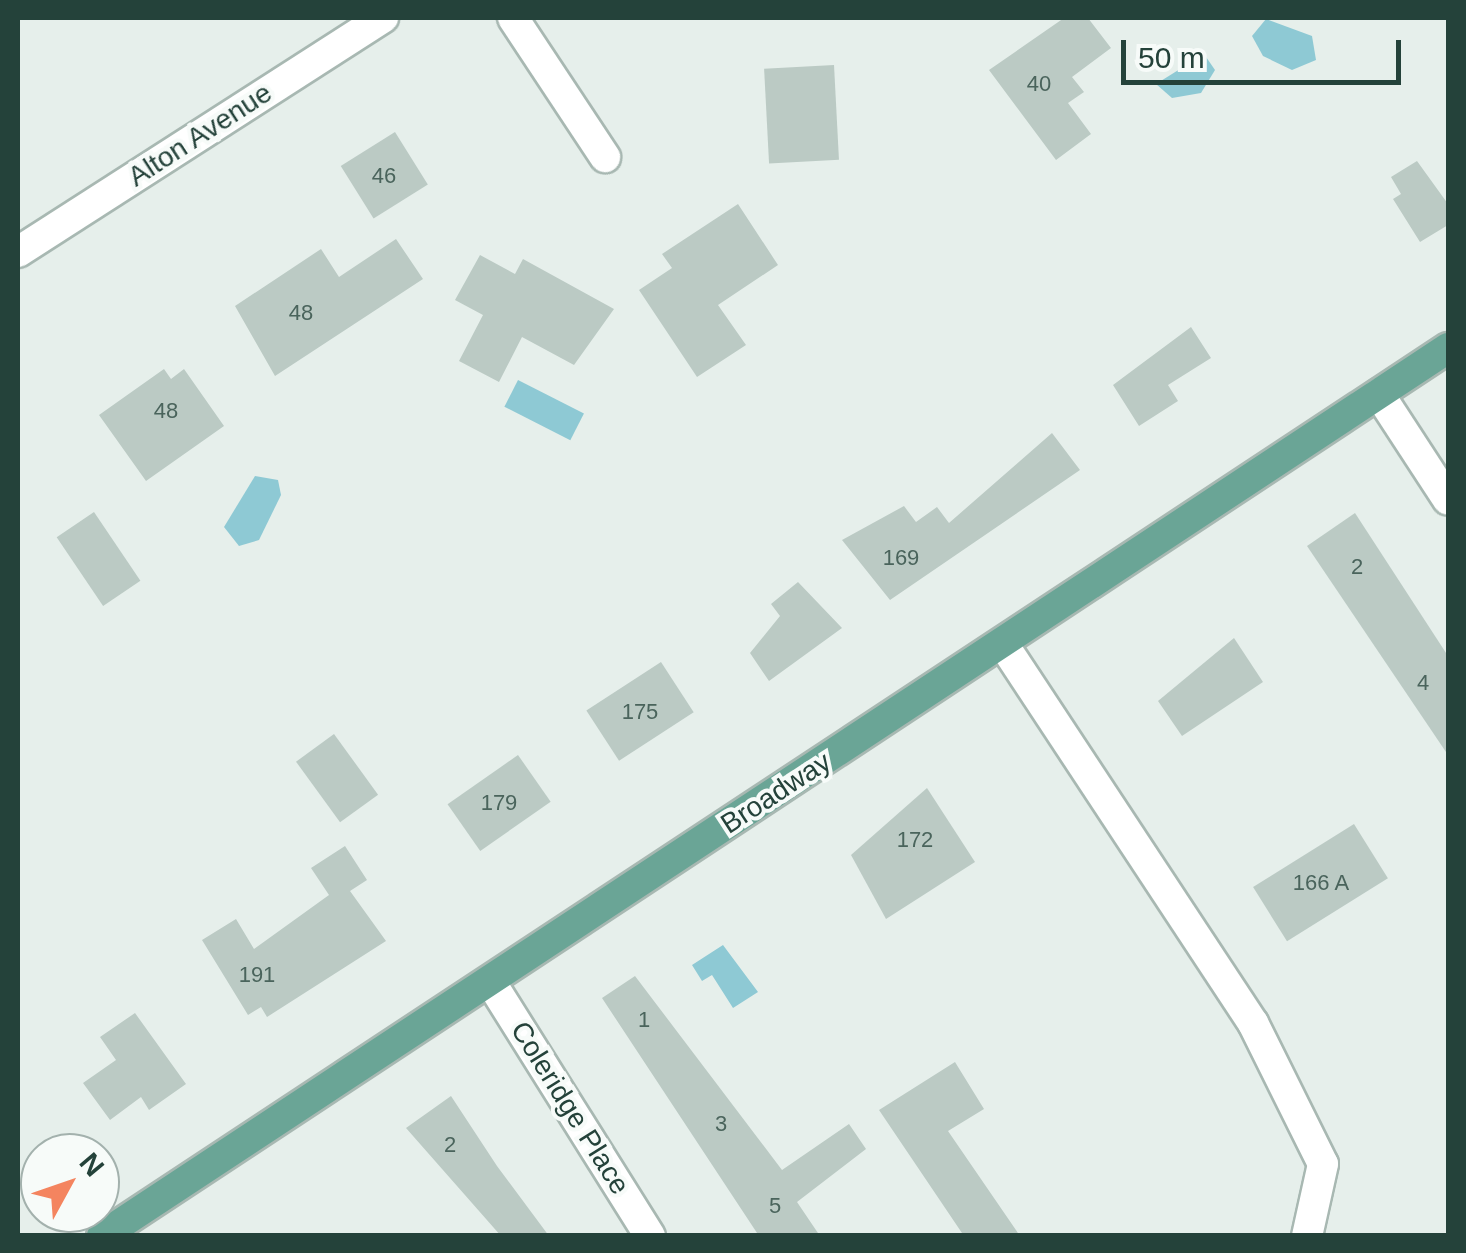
<!DOCTYPE html>
<style>
body{margin:0}
#map{position:relative;width:1466px;height:1253px;overflow:hidden;background:#e6efeb;font-family:Helvetica,sans-serif}
div>[style]{position:absolute}
.water>*{inset:0;background:#8ec9d4;transform-origin:0 0}
.building>*{inset:0;background:#bbcac4;transform-origin:0 0}
.roads{filter:drop-shadow(2px 0 #a8b8b2) drop-shadow(-2px 0 #a8b8b2) drop-shadow(0 2px #a8b8b2) drop-shadow(0 -2px #a8b8b2)}
.minor>*{height:30px;margin:-15px;padding:0 15px;transform-origin:15px;border-radius:15px;background:#fff}
.major>*{height:30px;margin:-15px;padding:0 15px;transform-origin:15px;border-radius:15px;background:#6aa596}
span{translate:-50% -50%;white-space:nowrap;text-align:center;line-height:1.15;-webkit-text-stroke:8px #f7fbf9;paint-order:stroke}
.number-label{font-size:22px;color:#4a645c}
.number-label span{-webkit-text-stroke-width:0}
.street-label{font-size:28px;color:#24423a}
.frame{position:absolute;inset:0;border:20px solid #24423a;pointer-events:none}
.north{position:absolute;left:20px;top:1133px;width:100px;height:100px;box-sizing:border-box;background:#f7fbf9;border:2px solid #a3b1ad;border-radius:50%;rotate:50deg;font-size:28px;font-weight:700;line-height:40px;text-align:center;color:#24423a}
.north::after{content:'';display:block;margin:auto;width:35px;height:45px;background:#f4845f;clip-path:polygon(50% 0,100% 100%,50% 72%,0 100%)}
.scale{position:absolute;left:1121px;top:40px;width:280px;height:45px;box-sizing:border-box;border:5px solid #24423a;border-top:0;padding-left:12px;font-size:30px;line-height:35px;white-space:nowrap;color:#24423a;-webkit-text-stroke:8px #f7fbf9;paint-order:stroke}
</style>
<div id="map">
<div class="water">
<div style="clip-path:polygon(1266px 19px,1312px 36px,1316px 60px,1292px 70px,1263px 56px,1252px 36px)"></div>
<div style="clip-path:polygon(1204px 54px,1215px 70px,1201px 93px,1172px 98px,1156px 84px)"></div>
<div style="left:518px;top:380px;width:74px;height:30px;rotate:27deg"></div>
<div style="clip-path:polygon(255px 476px,278px 480px,281px 495px,259px 540px,239px 546px,224px 527px)"></div>
<div style="clip-path:polygon(723px 945px,758px 992px,733px 1008px,712px 975px,702px 981px,692px 965px)"></div>
</div>
<div class="building">
<div style="clip-path:polygon(1064px 18px,1088px 18px,1111px 48px,1072px 77px,1084px 92px,1068px 103px,1091px 134px,1056px 160px,989px 70px)"></div>
<div style="left:834px;top:65px;width:95px;height:70px;rotate:87deg"></div>
<div style="left:395px;top:132px;width:62px;height:64px;rotate:58deg"></div>
<div style="clip-path:polygon(1417px 161px,1448px 204px,1448px 225px,1420px 242px,1393px 199px,1401px 194px,1391px 177px)"></div>
<div style="clip-path:polygon(738px 204px,778px 265px,718px 305px,746px 345px,697px 377px,639px 290px,672px 268px,662px 254px)"></div>
<div style="clip-path:polygon(396px 239px,423px 279px,275px 376px,235px 306px,321px 249px,339px 277px)"></div>
<div style="clip-path:polygon(480px 255px,515px 274px,523px 259px,614px 309px,574px 365px,522px 337px,499px 382px,459px 361px,483px 315px,455px 300px)"></div>
<div style="clip-path:polygon(1191px 327px,1211px 358px,1168px 385px,1178px 401px,1139px 426px,1113px 385px)"></div>
<div style="clip-path:polygon(164px 369px,171px 379px,184px 369px,224px 426px,146px 481px,99px 415px)"></div>
<div style="clip-path:polygon(1052px 433px,1080px 470px,890px 600px,842px 540px,904px 506px,916px 522px,937px 507px,949px 523px)"></div>
<div style="left:94px;top:512px;width:83px;height:45px;rotate:56deg"></div>
<div style="clip-path:polygon(1355px 513px,1448px 656px,1448px 755px,1307px 546px)"></div>
<div style="clip-path:polygon(798px 582px,842px 628px,769px 681px,750px 653px,780px 616px,771px 604px)"></div>
<div style="clip-path:polygon(1234px 638px,1263px 682px,1182px 736px,1158px 701px)"></div>
<div style="left:661px;top:662px;width:60px;height:89px;rotate:57deg"></div>
<div style="left:334px;top:734px;width:75px;height:47px;rotate:54deg"></div>
<div style="left:518px;top:755px;width:57px;height:86px;rotate:55deg"></div>
<div style="clip-path:polygon(927px 788px,975px 862px,886px 919px,851px 855px)"></div>
<div style="left:1354px;top:824px;width:64px;height:119px;rotate:58deg"></div>
<div style="clip-path:polygon(345px 846px,367px 880px,350px 891px,386px 941px,267px 1017px,261px 1007px,248px 1015px,202px 940px,236px 919px,254px 949px,329px 895px,311px 868px)"></div>
<div style="clip-path:polygon(635px 976px,782px 1170px,849px 1124px,866px 1149px,797px 1202px,820px 1236px,759px 1236px,602px 998px)"></div>
<div style="clip-path:polygon(135px 1013px,186px 1084px,149px 1110px,141px 1097px,110px 1120px,83px 1083px,116px 1060px,100px 1037px)"></div>
<div style="clip-path:polygon(955px 1062px,984px 1109px,948px 1131px,1020px 1236px,964px 1236px,879px 1110px)"></div>
<div style="clip-path:polygon(451px 1096px,497px 1166px,549px 1236px,501px 1236px,406px 1128px)"></div>
</div>
<div class="roads">
<div class="minor">
<div style="left:513px;top:18px;width:167px;rotate:56.5deg"></div>
<div style="left:18px;top:252px;width:434px;rotate:-32.7deg"></div>
<div style="left:1379px;top:394px;width:126px;rotate:56.9deg"></div>
<div style="left:1003px;top:644px;width:454px;rotate:56.6deg"></div>
<div style="left:1253px;top:1023px;width:157px;rotate:63.6deg"></div>
<div style="left:1323px;top:1164px;width:74px;rotate:102.5deg"></div>
<div style="left:490px;top:981px;width:301px;rotate:57.9deg"></div>
</div>
<div class="major">
<div style="left:102px;top:1236px;width:1613px;rotate:-33.41deg"></div>
</div>
</div>
<div class="number-label">
<span style="left:1039px;top:84px">40</span>
<span style="left:384px;top:176px">46</span>
<span style="left:301px;top:313px">48</span>
<span style="left:166px;top:411px">48</span>
<span style="left:901px;top:558px">169</span>
<span style="left:1357px;top:567px">2</span>
<span style="left:1423px;top:683px">4</span>
<span style="left:640px;top:712px">175</span>
<span style="left:499px;top:803px">179</span>
<span style="left:915px;top:840px">172</span>
<span style="left:1321px;top:883px">166 A</span>
<span style="left:257px;top:975px">191</span>
<span style="left:644px;top:1020px">1</span>
<span style="left:721px;top:1124px">3</span>
<span style="left:450px;top:1145px">2</span>
<span style="left:775px;top:1206px">5</span>
</div>
<div class="street-label">
<span style="left:200px;top:135px;rotate:-33deg">Alton Avenue</span>
<span style="left:776px;top:793px;rotate:-33deg">Broadway</span>
<span style="left:570px;top:1108px;rotate:58deg">Coleridge Place</span>
</div>
<div class="frame"></div>
<div class="north">N</div>
<div class="scale">50 m</div>
</div>
